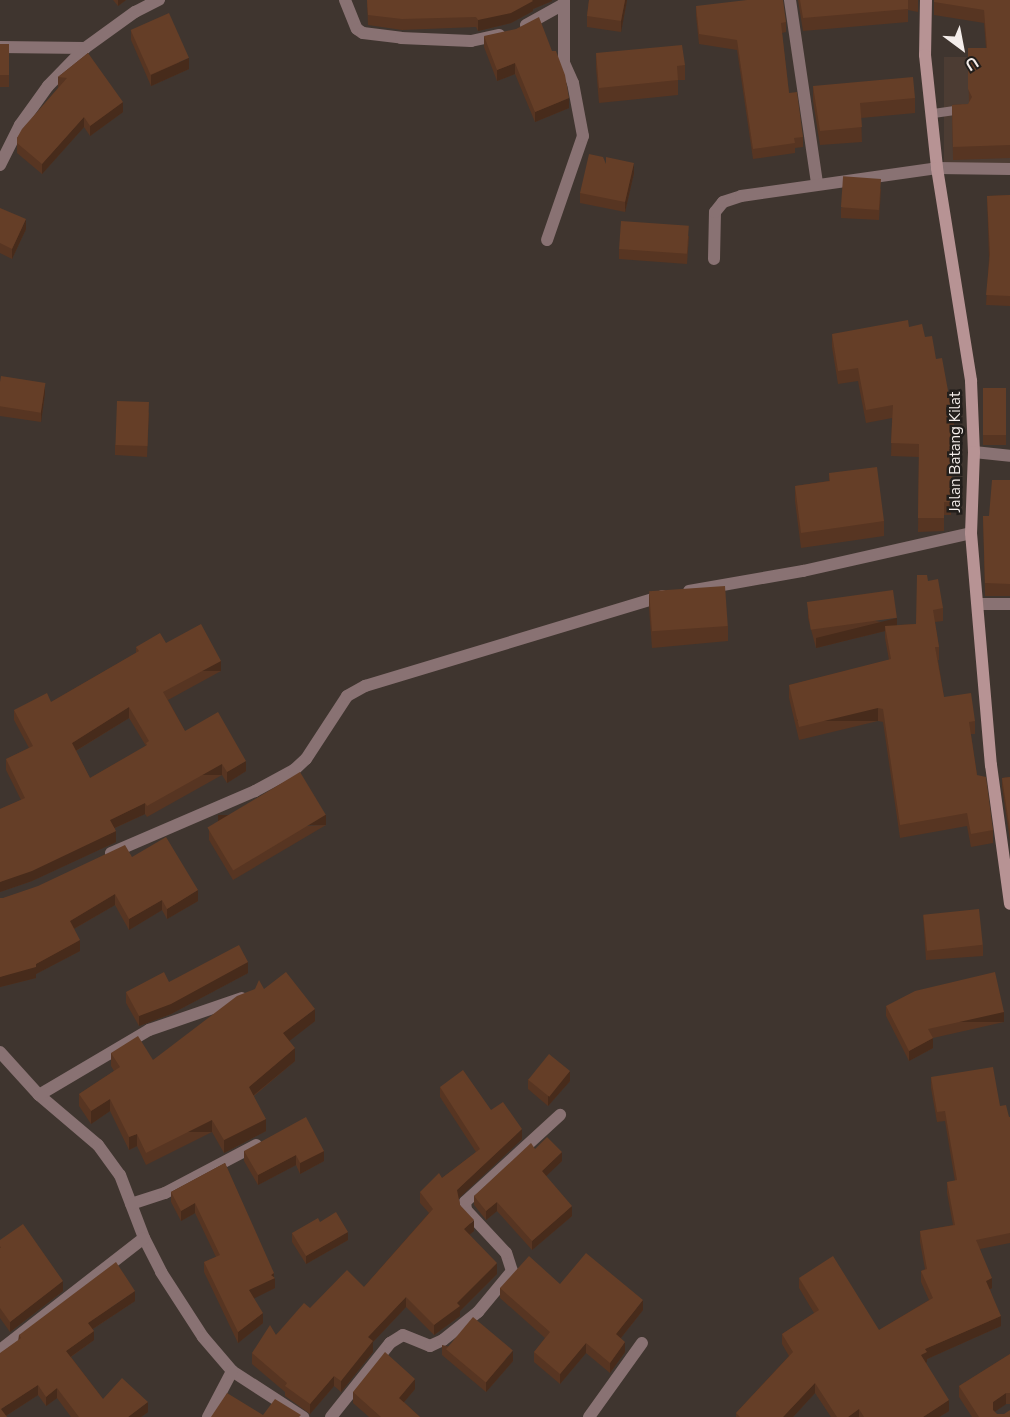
<!DOCTYPE html>
<style>
body{margin:0}
#map{position:relative;width:1010px;height:1417px;overflow:hidden;background:#3f352f;font-family:"Nunito Sans",sans-serif}
div>[style]{position:absolute}
.built>*{inset:0;background:#4c3c33;transform-origin:0 0}
.lane>*{height:9px;margin:-4.5px;padding:0 4.5px;transform-origin:4.5px;border-radius:4.5px;background:#897273}
.street>*{height:12px;margin:-6px;padding:0 6px;transform-origin:6px;border-radius:6px;background:#897273}
.secondary>*{height:12px;margin:-6px;padding:0 6px;transform-origin:6px;border-radius:6px;background:#b79394}
.wall>*{inset:0;background:#573522;transform-origin:0 0}
.shaded-wall>*{inset:0;background:#472b1b;transform-origin:0 0}
.building>*{inset:0;background:#653e27;transform-origin:0 0}
span{translate:-50% -50%;white-space:nowrap;text-align:center;line-height:1.15;-webkit-text-stroke:5px #221e1b;paint-order:stroke}
.street-label{font-size:15px;color:#f4edea}
.north{position:absolute;left:932px;top:18px;width:60px;height:60px;-webkit-text-stroke:4px #221e1b;paint-order:stroke;rotate:148deg;font-size:16px;font-weight:700;line-height:24px;text-align:center;color:#f4edea}
.north::after{content:'';display:block;margin:auto;width:21px;height:27px;background:#f4edea;clip-path:polygon(50% 0,100% 100%,50% 72%,0 100%)}
</style>
<div id="map">
<div class="built">
<div style="left:1010px;top:57px;width:106px;height:66px;rotate:90deg"></div>
</div>
<div class="lane">
<div style="left:933px;top:113px;width:30px;rotate:-8deg"></div>
</div>
<div class="street">
<div style="left:345px;top:0;width:31px;rotate:68deg"></div>
<div style="left:357px;top:29px;width:7px;rotate:34deg"></div>
<div style="left:363px;top:33px;width:38px;rotate:7deg"></div>
<div style="left:401px;top:38px;width:70px;rotate:2.5deg"></div>
<div style="left:471px;top:41px;width:29px;rotate:-12deg"></div>
<div style="left:790px;top:0;width:185px;rotate:81.6deg"></div>
<div style="left:526px;top:25px;width:41px;rotate:-29.1deg"></div>
<div style="left:0;top:47px;width:85px;rotate:0.7deg"></div>
<div style="left:0;top:165px;width:45px;rotate:-63.4deg"></div>
<div style="left:20px;top:125px;width:48px;rotate:-54.3deg"></div>
<div style="left:48px;top:86px;width:53px;rotate:-45.8deg"></div>
<div style="left:85px;top:48px;width:62px;rotate:-35.8deg"></div>
<div style="left:135px;top:12px;width:27px;rotate:-27deg"></div>
<div style="left:547px;top:240px;width:110px;rotate:-70.9deg"></div>
<div style="left:583px;top:136px;width:54px;rotate:-100.7deg"></div>
<div style="left:573px;top:83px;width:22px;rotate:-114deg"></div>
<div style="left:564px;top:63px;width:63px;rotate:-90deg"></div>
<div style="left:714px;top:259px;width:47px;rotate:-88.8deg"></div>
<div style="left:715px;top:212px;width:13px;rotate:-51deg"></div>
<div style="left:723px;top:202px;width:19px;rotate:-18deg"></div>
<div style="left:741px;top:196px;width:198px;rotate:-8.1deg"></div>
<div style="left:937px;top:168px;width:73px;rotate:0.8deg"></div>
<div style="left:974px;top:452px;width:36px;rotate:6deg"></div>
<div style="left:689px;top:591px;width:116px;rotate:-10deg"></div>
<div style="left:803px;top:571px;width:172px;rotate:-12.7deg"></div>
<div style="left:978px;top:604px;width:32px"></div>
<div style="left:111px;top:853px;width:157px;rotate:-23.3deg"></div>
<div style="left:255px;top:791px;width:44px;rotate:-28.3deg"></div>
<div style="left:294px;top:770px;width:16px;rotate:-43deg"></div>
<div style="left:306px;top:759px;width:75px;rotate:-56.9deg"></div>
<div style="left:347px;top:696px;width:21px;rotate:-29deg"></div>
<div style="left:365px;top:686px;width:311px;rotate:-16.8deg"></div>
<div style="left:0;top:1052px;width:58px;rotate:47.8deg"></div>
<div style="left:39px;top:1095px;width:77px;rotate:40.3deg"></div>
<div style="left:98px;top:1145px;width:37px;rotate:54deg"></div>
<div style="left:120px;top:1175px;width:67px;rotate:69.1deg"></div>
<div style="left:144px;top:1238px;width:38px;rotate:63deg"></div>
<div style="left:161px;top:1272px;width:77px;rotate:57.1deg"></div>
<div style="left:203px;top:1337px;width:45px;rotate:49.5deg"></div>
<div style="left:232px;top:1371px;width:85px;rotate:32.9deg"></div>
<div style="left:39px;top:1095px;width:128px;rotate:-30.6deg"></div>
<div style="left:149px;top:1030px;width:98px;rotate:-19deg"></div>
<div style="left:131px;top:1204px;width:36px;rotate:-18deg"></div>
<div style="left:165px;top:1193px;width:103px;rotate:-27.8deg"></div>
<div style="left:0;top:1350px;width:182px;rotate:-37.9deg"></div>
<div style="left:208px;top:1417px;width:52px;rotate:-62.4deg"></div>
<div style="left:331px;top:1417px;width:95px;rotate:-51.4deg"></div>
<div style="left:390px;top:1343px;width:15px;rotate:-32deg"></div>
<div style="left:403px;top:1335px;width:29px;rotate:22deg"></div>
<div style="left:430px;top:1346px;width:14px;rotate:-25deg"></div>
<div style="left:443px;top:1340px;width:45px;rotate:-38.7deg"></div>
<div style="left:478px;top:1312px;width:53px;rotate:-50.3deg"></div>
<div style="left:512px;top:1271px;width:19px;rotate:-108deg"></div>
<div style="left:506px;top:1253px;width:59px;rotate:-132.9deg"></div>
<div style="left:466px;top:1210px;width:8px;rotate:-97deg"></div>
<div style="left:465px;top:1202px;width:129px;rotate:-42.5deg"></div>
<div style="left:589px;top:1417px;width:91px;rotate:-54.4deg"></div>
</div>
<div class="secondary">
<div style="left:926px;top:0;width:55px;rotate:91deg"></div>
<div style="left:925px;top:55px;width:114px;rotate:83.9deg"></div>
<div style="left:937px;top:168px;width:216px;rotate:80.9deg"></div>
<div style="left:971px;top:381px;width:71px;rotate:87.6deg"></div>
<div style="left:974px;top:452px;width:81px;rotate:92.1deg"></div>
<div style="left:971px;top:533px;width:233px;rotate:85.1deg"></div>
<div style="left:991px;top:765px;width:140px;rotate:82.2deg"></div>
</div>
<div class="wall">
<div style="clip-path:polygon(113px 0,126px 0,118px 6px)"></div>
<div style="clip-path:polygon(367px 0,552px 0,552px 1px,533px 9px,533px 11px,511px 23px,478px 31px,476px 27px,402px 30px,368px 25px)"></div>
<div style="clip-path:polygon(589px 0,627px 0,621px 32px,587px 27px,587px 16px)"></div>
<div style="clip-path:polygon(798px 0,918px 0,918px 12px,908px 10px,908px 22px,803px 31px)"></div>
<div style="clip-path:polygon(934px 0,1010px 0,1010px 158px,953px 160px,952px 105px,968px 104px,969px 103px,968px 48px,986px 48px,984px 23px,934px 15px)"></div>
<div style="clip-path:polygon(696px 6px,786px 22px,786px 32px,782px 33px,789px 93px,803px 137px,803px 147px,795px 148px,795px 153px,753px 159px,737px 50px,699px 44px,696px 16px)"></div>
<div style="clip-path:polygon(131px 30px,189px 69px,151px 86px,131px 40px)"></div>
<div style="clip-path:polygon(484px 36px,569px 108px,535px 122px,515px 74px,497px 81px,484px 47px)"></div>
<div style="left:0;top:44px;width:9px;height:43px"></div>
<div style="clip-path:polygon(88px 53px,123px 112px,90px 136px,84px 127px,42px 174px,17px 153px,17px 138px,58px 88px,58px 77px)"></div>
<div style="clip-path:polygon(596px 53px,685px 65px,685px 80px,678px 80px,678px 95px,599px 103px,596px 68px)"></div>
<div style="clip-path:polygon(813px 86px,915px 98px,915px 113px,861px 118px,862px 142px,820px 145px,813px 101px)"></div>
<div style="clip-path:polygon(606px 163px,634px 173px,625px 212px,580px 203px,580px 193px)"></div>
<div style="clip-path:polygon(881px 189px,879px 220px,841px 218px,841px 208px)"></div>
<div style="clip-path:polygon(1010px 195px,1010px 306px,986px 305px,989px 258px,987px 196px)"></div>
<div style="clip-path:polygon(0 208px,26px 229px,12px 259px,0 253px)"></div>
<div style="clip-path:polygon(689px 236px,687px 264px,619px 259px,619px 249px)"></div>
<div style="clip-path:polygon(909px 327px,925px 337px,936px 359px,958px 445px,958px 458px,952px 458px,951px 515px,944px 515px,944px 531px,918px 532px,919px 457px,891px 456px,892px 418px,866px 423px,858px 381px,838px 384px,832px 347px,832px 334px)"></div>
<div style="clip-path:polygon(0 381px,45px 393px,41px 422px,0 416px)"></div>
<div style="left:983px;top:388px;width:23px;height:57px"></div>
<div style="clip-path:polygon(149px 412px,147px 457px,115px 455px,115px 445px)"></div>
<div style="clip-path:polygon(829px 473px,884px 521px,884px 536px,801px 548px,795px 501px,795px 486px,829px 481px)"></div>
<div style="clip-path:polygon(1010px 480px,1010px 596px,985px 596px,983px 516px,989px 516px)"></div>
<div style="clip-path:polygon(928px 581px,943px 608px,943px 621px,935px 622px,939px 647px,939px 660px,938px 660px,944px 697px,975px 721px,975px 734px,971px 734px,977px 775px,993px 830px,993px 843px,971px 847px,967px 826px,900px 838px,883px 722px,878px 721px,799px 740px,789px 698px,789px 685px,889px 660px,885px 638px,885px 631px,816px 648px,808px 618px,808px 608px,897px 625px,916px 624px)"></div>
<div style="clip-path:polygon(649px 594px,728px 626px,728px 641px,652px 648px,649px 608px)"></div>
<div style="clip-path:polygon(evenodd,166px 643px,221px 671px,168px 700px,185px 731px,246px 771px,227px 783px,222px 775px,147px 817px,145px 814px,115px 828px,116px 842px,32px 881px,0 892px,0 809px,21px 800px,6px 770px,6px 759px,29px 748px,14px 720px,14px 710px,51px 702px,136px 653px,136px 647px,166px 643px,129px 718px,146px 746px,90px 778px,76px 751px,129px 718px)"></div>
<div style="clip-path:polygon(1010px 777px,1010px 840px,1002px 787px,1002px 778px)"></div>
<div style="clip-path:polygon(326px 825px,233px 880px,209px 840px,209px 830px)"></div>
<div style="clip-path:polygon(132px 857px,198px 901px,167px 919px,162px 910px,129px 930px,115px 905px,74px 929px,80px 951px,36px 974px,36px 978px,0 987px,0 898px,3px 898px)"></div>
<div style="clip-path:polygon(923px 915px,983px 945px,983px 956px,926px 960px)"></div>
<div style="clip-path:polygon(248px 973px,171px 1014px,139px 1026px,126px 1003px,126px 992px,169px 982px)"></div>
<div style="clip-path:polygon(264px 989px,315px 1021px,289px 1041px,295px 1061px,254px 1096px,266px 1131px,224px 1153px,212px 1132px,146px 1165px,137px 1146px,129px 1150px,110px 1111px,91px 1124px,79px 1106px,79px 1094px,114px 1071px,111px 1066px,111px 1053px,153px 1060px)"></div>
<div style="clip-path:polygon(886px 1006px,1004px 1022px,933px 1038px,933px 1048px,909px 1061px,886px 1016px)"></div>
<div style="clip-path:polygon(931px 1077px,1000px 1106px,1009px 1117px,1010px 1117px,1010px 1243px,980px 1249px,992px 1288px,990px 1289px,1001px 1326px,927px 1359px,926px 1363px,949px 1411px,939px 1417px,831px 1417px,815px 1393px,793px 1417px,736px 1417px,736px 1413px,789px 1356px,782px 1344px,782px 1334px,814px 1313px,799px 1288px,799px 1278px,879px 1330px,929px 1300px,921px 1282px,921px 1271px,925px 1269px,920px 1242px,920px 1231px,953px 1225px,947px 1193px,947px 1182px,955px 1181px,945px 1121px,937px 1122px,931px 1088px)"></div>
<div style="clip-path:polygon(528px 1079px,570px 1081px,548px 1106px,528px 1089px)"></div>
<div style="clip-path:polygon(440px 1087px,491px 1110px,522px 1139px,459px 1198px,460px 1205px,474px 1231px,469px 1235px,497px 1274px,460px 1311px,460px 1316px,434px 1335px,406px 1307px,373px 1342px,373px 1352px,341px 1392px,334px 1386px,310px 1414px,285px 1396px,285px 1392px,252px 1364px,252px 1353px,310px 1308px,364px 1287px,429px 1213px,420px 1203px,420px 1192px,442px 1178px,476px 1152px,440px 1097px)"></div>
<div style="clip-path:polygon(535px 1149px,562px 1161px,546px 1176px,572px 1216px,532px 1250px,497px 1211px,486px 1220px,474px 1205px,474px 1196px)"></div>
<div style="clip-path:polygon(244px 1151px,324px 1151px,324px 1161px,300px 1174px,296px 1165px,258px 1185px,244px 1161px)"></div>
<div style="clip-path:polygon(225px 1163px,274px 1277px,275px 1288px,253px 1298px,263px 1323px,238px 1343px,204px 1272px,204px 1262px,216px 1257px,195px 1213px,181px 1221px,171px 1202px,171px 1192px)"></div>
<div style="clip-path:polygon(320px 1222px,348px 1240px,306px 1264px,292px 1242px,292px 1233px)"></div>
<div style="clip-path:polygon(0 1240px,63px 1291px,10px 1332px,0 1318px)"></div>
<div style="clip-path:polygon(560px 1284px,643px 1310px,621px 1338px,625px 1352px,610px 1373px,586px 1353px,560px 1384px,534px 1362px,534px 1352px,545px 1338px,500px 1298px,500px 1288px)"></div>
<div style="clip-path:polygon(135px 1301px,93px 1329px,94px 1340px,71px 1357px,103px 1399px,148px 1412px,141px 1417px,71px 1417px,57px 1398px,46px 1406px,38px 1395px,6px 1416px,19px 1335px)"></div>
<div style="clip-path:polygon(442px 1345px,513px 1361px,486px 1392px,442px 1355px)"></div>
<div style="clip-path:polygon(1010px 1354px,1010px 1404px,1006px 1404px,994px 1412px,997px 1414px,1010px 1417px,972px 1417px,959px 1397px,959px 1386px)"></div>
<div style="clip-path:polygon(415px 1389px,404px 1402px,420px 1417px,369px 1417px,353px 1403px,353px 1392px)"></div>
</div>
<div class="shaded-wall">
<div style="clip-path:polygon(118px 0,126px 0,118px 6px)"></div>
<div style="clip-path:polygon(532px 0,552px 0,552px 1px,533px 9px,533px 11px,511px 23px,478px 31px,478px 20px)"></div>
<div style="clip-path:polygon(625px 0,627px 0,621px 32px,621px 21px)"></div>
<div style="clip-path:polygon(189px 58px,189px 69px,151px 86px,151px 75px)"></div>
<div style="clip-path:polygon(515px 63px,515px 74px,497px 81px,497px 70px)"></div>
<div style="clip-path:polygon(569px 98px,569px 108px,535px 122px,535px 112px)"></div>
<div style="clip-path:polygon(123px 102px,123px 112px,90px 136px,90px 126px)"></div>
<div style="clip-path:polygon(84px 117px,84px 127px,42px 174px,42px 164px)"></div>
<div style="clip-path:polygon(634px 163px,634px 173px,625px 212px,625px 202px)"></div>
<div style="clip-path:polygon(26px 219px,26px 229px,12px 259px,12px 249px)"></div>
<div style="clip-path:polygon(45px 383px,45px 393px,41px 422px,41px 412px)"></div>
<div style="clip-path:polygon(897px 618px,897px 628px,885px 626px,885px 631px,816px 648px,816px 638px)"></div>
<div style="left:221px;top:661px;width:10px;height:66px;rotate:90deg"></div>
<div style="clip-path:polygon(129px 707px,129px 718px,72px 753px,72px 743px)"></div>
<div style="left:878px;top:708px;width:13px;height:81px;rotate:90deg"></div>
<div style="clip-path:polygon(246px 761px,246px 771px,227px 783px,227px 772px)"></div>
<div style="left:222px;top:764px;width:11px;height:86px;rotate:90deg"></div>
<div style="clip-path:polygon(145px 803px,145px 814px,110px 830px,110px 820px)"></div>
<div style="left:326px;top:815px;width:10px;height:108px;rotate:90deg"></div>
<div style="clip-path:polygon(116px 831px,116px 842px,32px 881px,0 892px,0 882px)"></div>
<div style="clip-path:polygon(198px 890px,198px 901px,167px 919px,167px 909px)"></div>
<div style="clip-path:polygon(115px 894px,115px 905px,70px 931px,70px 921px)"></div>
<div style="clip-path:polygon(162px 900px,162px 910px,129px 930px,129px 919px)"></div>
<div style="clip-path:polygon(80px 940px,80px 951px,36px 974px,36px 978px,0 987px,0 977px,36px 964px)"></div>
<div style="clip-path:polygon(248px 962px,248px 973px,171px 1014px,139px 1026px,139px 1016px)"></div>
<div style="clip-path:polygon(315px 1009px,315px 1021px,283px 1046px,283px 1033px)"></div>
<div style="left:1004px;top:1012px;width:10px;height:78px;rotate:90deg"></div>
<div style="clip-path:polygon(933px 1038px,933px 1048px,909px 1061px,909px 1051px)"></div>
<div style="clip-path:polygon(295px 1048px,295px 1061px,249px 1099px,249px 1087px)"></div>
<div style="clip-path:polygon(570px 1071px,570px 1081px,548px 1106px,548px 1096px)"></div>
<div style="clip-path:polygon(110px 1099px,110px 1111px,91px 1124px,91px 1111px)"></div>
<div style="clip-path:polygon(266px 1119px,266px 1131px,224px 1153px,224px 1140px)"></div>
<div style="left:212px;top:1120px;width:12px;height:74px;rotate:90deg"></div>
<div style="clip-path:polygon(522px 1129px,522px 1139px,457px 1200px,457px 1190px)"></div>
<div style="clip-path:polygon(137px 1134px,137px 1146px,129px 1150px,129px 1137px)"></div>
<div style="clip-path:polygon(324px 1151px,324px 1161px,300px 1174px,300px 1163px)"></div>
<div style="clip-path:polygon(562px 1152px,562px 1161px,542px 1180px,542px 1171px)"></div>
<div style="clip-path:polygon(296px 1155px,296px 1165px,258px 1185px,258px 1175px)"></div>
<div style="clip-path:polygon(497px 1202px,497px 1211px,486px 1220px,486px 1211px)"></div>
<div style="clip-path:polygon(195px 1203px,195px 1213px,181px 1221px,181px 1211px)"></div>
<div style="clip-path:polygon(572px 1206px,572px 1216px,532px 1250px,532px 1241px)"></div>
<div style="clip-path:polygon(474px 1220px,474px 1231px,464px 1239px,464px 1229px)"></div>
<div style="clip-path:polygon(348px 1232px,348px 1240px,306px 1264px,306px 1256px)"></div>
<div style="clip-path:polygon(497px 1263px,497px 1274px,460px 1311px,460px 1316px,434px 1335px,434px 1325px)"></div>
<div style="clip-path:polygon(274px 1273px,274px 1279px,275px 1278px,275px 1288px,249px 1301px,249px 1290px)"></div>
<div style="clip-path:polygon(992px 1278px,992px 1288px,986px 1291px,986px 1281px)"></div>
<div style="clip-path:polygon(63px 1281px,63px 1291px,10px 1332px,10px 1322px)"></div>
<div style="clip-path:polygon(135px 1291px,135px 1301px,88px 1332px,88px 1323px)"></div>
<div style="clip-path:polygon(406px 1297px,406px 1307px,373px 1342px,373px 1352px,341px 1392px,341px 1381px,368px 1337px)"></div>
<div style="clip-path:polygon(643px 1300px,643px 1310px,616px 1344px,616px 1334px)"></div>
<div style="clip-path:polygon(263px 1313px,263px 1323px,238px 1343px,238px 1332px)"></div>
<div style="clip-path:polygon(1001px 1316px,1001px 1326px,927px 1359px,927px 1362px,921px 1366px,921px 1355px,925px 1349px)"></div>
<div style="clip-path:polygon(94px 1331px,94px 1340px,66px 1360px,66px 1351px)"></div>
<div style="clip-path:polygon(625px 1342px,625px 1352px,610px 1373px,610px 1363px)"></div>
<div style="clip-path:polygon(586px 1343px,586px 1353px,560px 1384px,560px 1374px)"></div>
<div style="clip-path:polygon(513px 1351px,513px 1361px,486px 1392px,486px 1382px)"></div>
<div style="clip-path:polygon(334px 1376px,334px 1386px,310px 1414px,310px 1404px)"></div>
<div style="clip-path:polygon(415px 1379px,415px 1389px,399px 1408px,399px 1398px)"></div>
<div style="clip-path:polygon(815px 1383px,815px 1393px,793px 1417px,783px 1417px)"></div>
<div style="clip-path:polygon(38px 1385px,38px 1395px,4px 1417px,1px 1409px)"></div>
<div style="clip-path:polygon(57px 1388px,57px 1398px,46px 1406px,46px 1397px)"></div>
<div style="clip-path:polygon(1006px 1393px,1006px 1404px,993px 1413px,993px 1402px)"></div>
<div style="clip-path:polygon(949px 1400px,949px 1411px,939px 1417px,923px 1417px)"></div>
<div style="clip-path:polygon(148px 1402px,148px 1412px,141px 1417px,128px 1417px)"></div>
<div style="clip-path:polygon(859px 1409px,859px 1417px,848px 1417px)"></div>
</div>
<div class="building">
<div style="clip-path:polygon(367px 0,532px 0,533px 1px,511px 13px,478px 20px,476px 17px,402px 19px,368px 15px)"></div>
<div style="clip-path:polygon(589px 0,625px 0,621px 21px,587px 16px)"></div>
<div style="clip-path:polygon(747px 0,783px 0,786px 22px,781px 23px,789px 93px,797px 92px,803px 137px,794px 138px,795px 143px,753px 149px,737px 40px,699px 34px,696px 6px)"></div>
<div style="clip-path:polygon(800px 0,908px 0,908px 9px,803px 18px)"></div>
<div style="clip-path:polygon(934px 0,1010px 0,1010px 145px,953px 147px,952px 105px,968px 104px,972px 97px,968px 89px,968px 48px,987px 48px,984px 10px,934px 2px)"></div>
<div style="left:169px;top:13px;width:49px;height:42px;rotate:66deg"></div>
<div style="clip-path:polygon(539px 17px,552px 51px,556px 51px,565px 75px,569px 98px,535px 112px,515px 63px,497px 70px,484px 36px,516px 29px)"></div>
<div style="left:0;top:44px;width:9px;height:31px"></div>
<div style="clip-path:polygon(682px 45px,685px 65px,677px 66px,678px 80px,599px 88px,596px 53px)"></div>
<div style="clip-path:polygon(88px 53px,123px 102px,90px 126px,84px 117px,42px 164px,17px 143px,17px 138px,22px 129px,67px 78px,58px 77px)"></div>
<div style="clip-path:polygon(913px 77px,915px 98px,860px 103px,862px 127px,820px 131px,813px 86px)"></div>
<div style="clip-path:polygon(589px 154px,603px 157px,606px 164px,606px 157px,634px 163px,625px 202px,580px 193px)"></div>
<div style="left:881px;top:179px;width:31px;height:38px;rotate:94deg"></div>
<div style="clip-path:polygon(1010px 195px,1010px 296px,986px 295px,990px 254px,987px 196px)"></div>
<div style="clip-path:polygon(0 208px,26px 219px,12px 249px,0 243px)"></div>
<div style="left:621px;top:221px;width:68px;height:28px;rotate:4deg"></div>
<div style="clip-path:polygon(908px 320px,909px 327px,922px 324px,925px 337px,932px 336px,936px 359px,942px 358px,958px 445px,952px 445px,951px 502px,944px 502px,944px 518px,918px 518px,919px 444px,891px 443px,893px 405px,866px 410px,858px 368px,838px 371px,832px 334px)"></div>
<div style="left:1px;top:376px;width:45px;height:30px;rotate:9deg"></div>
<div style="left:983px;top:388px;width:23px;height:47px"></div>
<div style="left:117px;top:401px;width:32px;height:44px;rotate:2deg"></div>
<div style="clip-path:polygon(877px 467px,884px 521px,801px 533px,795px 486px,830px 481px,829px 473px)"></div>
<div style="clip-path:polygon(992px 480px,1010px 480px,1010px 584px,985px 583px,983px 516px,989px 516px)"></div>
<div style="clip-path:polygon(917px 575px,927px 575px,928px 581px,938px 579px,943px 608px,933px 610px,939px 647px,935px 647px,944px 697px,971px 693px,975px 721px,969px 722px,977px 775px,986px 777px,993px 830px,971px 834px,967px 813px,900px 825px,883px 709px,878px 708px,799px 727px,789px 685px,891px 659px,885px 626px,916px 624px)"></div>
<div style="left:725px;top:586px;width:40px;height:76px;rotate:86deg"></div>
<div style="left:893px;top:590px;width:28px;height:87px;rotate:82deg"></div>
<div style="clip-path:polygon(evenodd,201px 624px,221px 661px,163px 692px,185px 731px,218px 712px,246px 761px,227px 772px,222px 764px,147px 806px,145px 803px,110px 820px,116px 831px,32px 871px,0 882px,0 809px,25px 798px,6px 759px,33px 746px,14px 710px,47px 693px,51px 702px,139px 651px,136px 647px,160px 633px,166px 643px,201px 624px,129px 707px,149px 741px,146px 743px,147px 745px,90px 778px,72px 743px,129px 707px)"></div>
<div style="left:300px;top:772px;width:50px;height:108px;rotate:59deg"></div>
<div style="clip-path:polygon(1010px 777px,1010px 830px,1002px 778px)"></div>
<div style="clip-path:polygon(166px 837px,198px 890px,167px 909px,162px 900px,129px 919px,115px 894px,70px 921px,80px 940px,36px 964px,36px 967px,0 977px,0 898px,3px 898px,38px 886px,125px 845px,132px 857px)"></div>
<div style="left:979px;top:909px;width:36px;height:56px;rotate:84deg"></div>
<div style="clip-path:polygon(239px 945px,248px 962px,171px 1004px,139px 1016px,126px 992px,164px 972px,169px 982px)"></div>
<div style="clip-path:polygon(286px 972px,315px 1009px,283px 1033px,295px 1048px,249px 1087px,266px 1119px,224px 1140px,212px 1120px,146px 1153px,137px 1134px,129px 1137px,110px 1099px,91px 1111px,79px 1094px,120px 1067px,111px 1053px,138px 1036px,153px 1060px,237px 996px,255px 989px,259px 980px,264px 989px)"></div>
<div style="clip-path:polygon(995px 972px,1004px 1012px,928px 1029px,933px 1038px,909px 1051px,886px 1006px,915px 991px)"></div>
<div style="left:549px;top:1054px;width:27px;height:33px;rotate:39deg"></div>
<div style="clip-path:polygon(993px 1067px,1000px 1106px,1006px 1105px,1009px 1117px,1010px 1117px,1010px 1233px,976px 1240px,992px 1278px,986px 1281px,1001px 1316px,925px 1349px,927px 1352px,921px 1355px,949px 1400px,923px 1417px,864px 1417px,859px 1409px,848px 1417px,837px 1417px,815px 1383px,783px 1417px,740px 1417px,736px 1413px,793px 1352px,782px 1334px,819px 1310px,799px 1278px,833px 1256px,879px 1330px,933px 1298px,921px 1271px,927px 1269px,920px 1231px,955px 1225px,947px 1182px,957px 1180px,945px 1111px,937px 1112px,931px 1077px)"></div>
<div style="clip-path:polygon(463px 1070px,491px 1110px,503px 1102px,522px 1129px,457px 1190px,460px 1205px,474px 1220px,464px 1229px,497px 1263px,457px 1303px,460px 1306px,434px 1325px,406px 1297px,368px 1337px,373px 1341px,341px 1381px,334px 1376px,310px 1404px,285px 1386px,287px 1383px,252px 1353px,270px 1325px,276px 1335px,304px 1303px,310px 1308px,347px 1270px,364px 1287px,433px 1209px,420px 1192px,439px 1173px,442px 1178px,480px 1149px,440px 1087px)"></div>
<div style="clip-path:polygon(306px 1117px,324px 1151px,300px 1163px,296px 1155px,258px 1175px,244px 1151px)"></div>
<div style="clip-path:polygon(547px 1137px,562px 1152px,542px 1171px,572px 1206px,532px 1241px,497px 1202px,486px 1211px,474px 1196px,531px 1143px,535px 1149px)"></div>
<div style="clip-path:polygon(225px 1163px,274px 1273px,271px 1275px,275px 1278px,249px 1290px,263px 1313px,238px 1332px,204px 1262px,220px 1255px,195px 1203px,181px 1211px,171px 1192px)"></div>
<div style="clip-path:polygon(336px 1212px,348px 1232px,306px 1256px,292px 1233px,318px 1218px,320px 1222px)"></div>
<div style="clip-path:polygon(23px 1224px,63px 1281px,10px 1322px,0 1308px,0 1248px,1px 1248px,0 1246px,0 1240px)"></div>
<div style="clip-path:polygon(586px 1253px,643px 1300px,616px 1334px,625px 1342px,610px 1363px,586px 1343px,560px 1374px,534px 1352px,550px 1332px,500px 1288px,529px 1256px,560px 1284px)"></div>
<div style="clip-path:polygon(116px 1262px,135px 1291px,88px 1323px,94px 1331px,66px 1351px,103px 1399px,122px 1378px,148px 1402px,128px 1417px,79px 1417px,57px 1388px,46px 1397px,38px 1385px,1px 1409px,7px 1417px,0 1417px,0 1353px,21px 1338px,19px 1335px)"></div>
<div style="left:473px;top:1317px;width:52px;height:42px;rotate:40deg"></div>
<div style="clip-path:polygon(385px 1352px,415px 1379px,399px 1398px,420px 1417px,381px 1417px,353px 1392px)"></div>
<div style="clip-path:polygon(1010px 1354px,1010px 1393px,1006px 1393px,993px 1402px,993px 1410px,997px 1414px,1004px 1414px,1010px 1410px,1010px 1417px,979px 1417px,959px 1386px)"></div>
<div style="clip-path:polygon(227px 1393px,263px 1415px,275px 1399px,301px 1415px,299px 1417px,211px 1417px)"></div>
</div>
<div class="street-label">
<span style="left:956px;top:452px;rotate:-90deg">Jalan Batang Kilat</span>
</div>
<div class="north">U</div>
</div>
